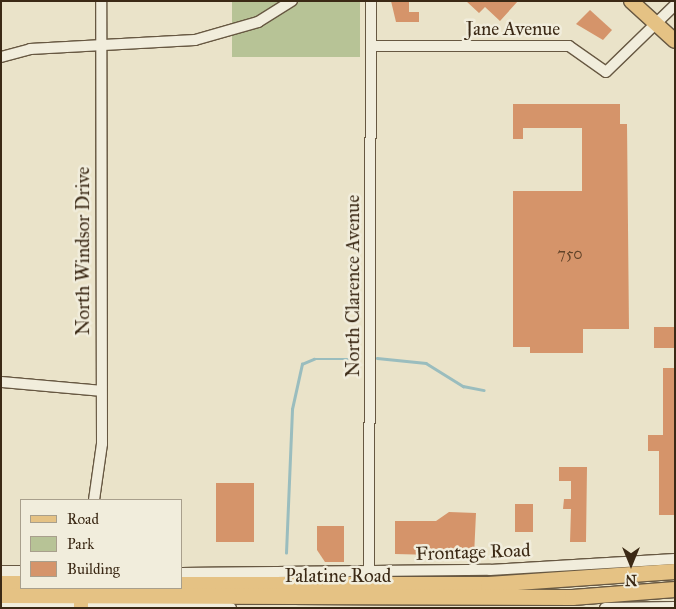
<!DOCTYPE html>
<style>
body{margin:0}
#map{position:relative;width:676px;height:609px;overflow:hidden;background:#eae3c9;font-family:"IM FELL Great Primer",serif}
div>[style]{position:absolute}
.green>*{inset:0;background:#b7c396;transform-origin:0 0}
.stream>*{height:2.5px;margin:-1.25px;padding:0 1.25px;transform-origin:1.25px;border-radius:1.25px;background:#9abdbe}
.building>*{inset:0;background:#d5946a;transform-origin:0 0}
.roads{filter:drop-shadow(1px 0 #675842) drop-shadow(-1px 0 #675842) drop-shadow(0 1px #675842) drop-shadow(0 -1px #675842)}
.minor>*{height:10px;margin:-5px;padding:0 5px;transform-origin:5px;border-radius:5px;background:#f1eddc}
.major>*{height:14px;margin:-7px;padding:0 7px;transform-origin:7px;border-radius:7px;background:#e5c284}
.highway>*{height:15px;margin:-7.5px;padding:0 7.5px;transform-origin:7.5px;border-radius:7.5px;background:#e5c284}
span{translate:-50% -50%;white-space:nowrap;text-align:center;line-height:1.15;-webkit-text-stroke:5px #f1eddc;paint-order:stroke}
.number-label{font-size:16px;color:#62442a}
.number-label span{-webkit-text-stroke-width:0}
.street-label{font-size:19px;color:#3b2915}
.frame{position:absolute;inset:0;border:2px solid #3b2915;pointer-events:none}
.legend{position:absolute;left:20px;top:499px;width:162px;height:90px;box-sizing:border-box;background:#f1eddc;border:1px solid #a89f8c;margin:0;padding:6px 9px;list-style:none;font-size:15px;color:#3b2915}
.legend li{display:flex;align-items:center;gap:10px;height:25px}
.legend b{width:25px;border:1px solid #a89f8c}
.north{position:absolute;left:606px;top:539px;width:50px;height:50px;-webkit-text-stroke:4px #f1eddc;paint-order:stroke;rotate:180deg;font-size:14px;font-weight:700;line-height:20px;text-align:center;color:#3b2915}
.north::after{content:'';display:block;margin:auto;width:18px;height:22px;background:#3b2915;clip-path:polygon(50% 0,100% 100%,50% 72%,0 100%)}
</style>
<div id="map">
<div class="green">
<div style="left:232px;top:1px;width:128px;height:56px"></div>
</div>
<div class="stream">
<div style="left:377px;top:358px;width:49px;rotate:5.8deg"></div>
<div style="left:426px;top:363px;width:44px;rotate:31.9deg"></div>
<div style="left:463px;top:386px;width:21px;rotate:11deg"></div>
<div style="left:286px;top:553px;width:144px;rotate:-87.6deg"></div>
<div style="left:292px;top:409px;width:46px;rotate:-77.5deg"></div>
<div style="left:302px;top:364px;width:13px;rotate:-23deg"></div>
<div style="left:314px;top:359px;width:43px"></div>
</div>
<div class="building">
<div style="clip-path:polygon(391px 1px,409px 1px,409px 12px,419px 12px,419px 22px,396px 22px)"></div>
<div style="clip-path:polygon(466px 1px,518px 1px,500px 21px,485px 7px,479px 13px)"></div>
<div style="clip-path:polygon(590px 10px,612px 30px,603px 40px,576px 24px)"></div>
<div style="clip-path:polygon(513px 104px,620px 104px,620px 124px,627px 124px,629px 329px,583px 329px,583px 353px,530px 353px,530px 347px,513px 347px,513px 191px,582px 191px,582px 128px,523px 128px,523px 139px,513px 139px)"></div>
<div style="left:654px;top:327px;width:21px;height:21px"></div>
<div style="clip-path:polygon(663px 368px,675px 368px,675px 515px,659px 515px,659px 451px,648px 451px,648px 435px,663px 435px)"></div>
<div style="clip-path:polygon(559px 467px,587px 467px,586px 542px,570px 542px,571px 509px,563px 509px,564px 499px,571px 499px,571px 481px,559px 481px)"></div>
<div style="left:216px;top:483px;width:38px;height:59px"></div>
<div style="left:515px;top:504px;width:18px;height:28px"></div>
<div style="clip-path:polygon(449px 512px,476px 513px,474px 556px,395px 554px,395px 521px,436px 521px)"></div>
<div style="clip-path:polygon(317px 526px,344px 526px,344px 562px,325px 562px,317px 550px)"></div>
</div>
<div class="roads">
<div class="minor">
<div style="left:372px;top:46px;width:197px"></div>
<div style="left:569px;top:46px;width:45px;rotate:35.1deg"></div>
<div style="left:606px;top:72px;width:96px;rotate:-44.2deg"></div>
<div style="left:1px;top:57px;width:30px;rotate:-15deg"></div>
<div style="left:30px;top:49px;width:165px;rotate:-3.1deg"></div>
<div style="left:195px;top:40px;width:66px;rotate:-15.9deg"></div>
<div style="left:258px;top:22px;width:40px;rotate:-32deg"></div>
<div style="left:1px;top:382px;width:100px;rotate:5.1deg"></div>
<div style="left:94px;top:500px;width:57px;rotate:-81.9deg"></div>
<div style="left:102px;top:444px;width:443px;rotate:-90.1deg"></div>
<div style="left:1px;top:571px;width:20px"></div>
<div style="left:369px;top:572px;width:571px;rotate:-89.8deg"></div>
<div style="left:181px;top:573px;width:309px;rotate:-0.6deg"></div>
<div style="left:490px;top:570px;width:185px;rotate:-3.4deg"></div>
<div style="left:1px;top:606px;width:230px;rotate:0.5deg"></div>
<div style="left:605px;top:608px;width:70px;rotate:-0.8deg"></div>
</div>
<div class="major">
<div style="left:631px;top:1px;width:59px;rotate:42.3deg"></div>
<div style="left:81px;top:608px;width:20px;rotate:-90deg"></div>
</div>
<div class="highway">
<div style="left:1px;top:583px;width:20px"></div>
<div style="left:181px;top:584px;width:307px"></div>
<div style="left:488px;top:584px;width:187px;rotate:-4deg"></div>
<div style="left:1px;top:595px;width:571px;rotate:0.2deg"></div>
<div style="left:572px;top:597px;width:103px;rotate:-4.4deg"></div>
</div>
</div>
<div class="number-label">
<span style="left:570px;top:254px">750</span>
</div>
<div class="street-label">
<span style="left:513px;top:29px">Jane Avenue</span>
<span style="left:83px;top:251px;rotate:-90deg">North Windsor Drive</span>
<span style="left:353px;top:286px;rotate:-90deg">North Clarence Avenue</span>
<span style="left:473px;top:552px;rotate:-2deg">Frontage Road</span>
<span style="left:338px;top:576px">Palatine Road</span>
</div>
<div class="frame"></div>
<ul class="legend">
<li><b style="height:6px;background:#e5c284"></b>Road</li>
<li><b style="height:14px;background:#b7c396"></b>Park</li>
<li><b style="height:14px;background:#d5946a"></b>Building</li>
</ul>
<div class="north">N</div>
</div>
